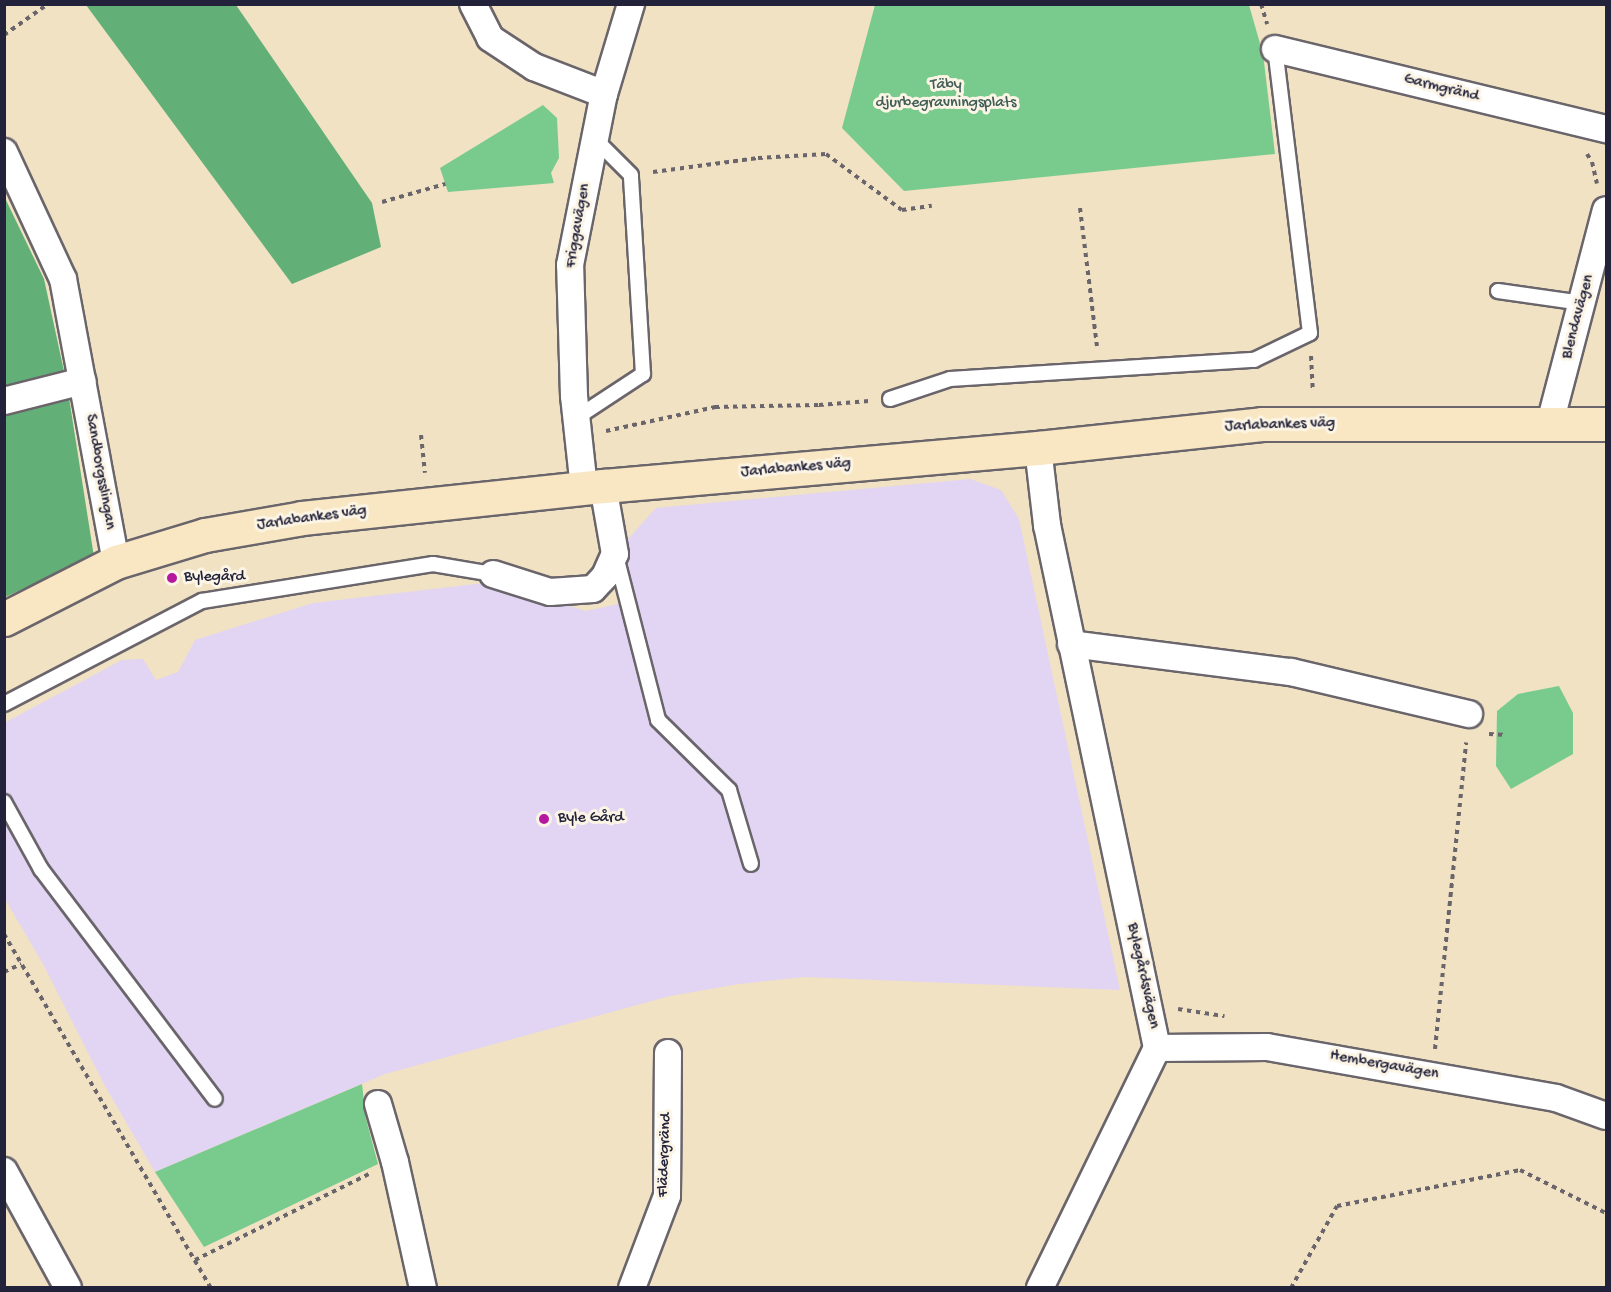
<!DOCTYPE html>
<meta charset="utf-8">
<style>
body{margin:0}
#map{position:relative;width:1611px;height:1292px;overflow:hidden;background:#f0e2c3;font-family:"Gochi Hand",sans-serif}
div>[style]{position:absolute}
.built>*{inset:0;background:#e2d4f3}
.green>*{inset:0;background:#79cb8d}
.forest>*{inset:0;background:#62af78}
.path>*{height:4px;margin-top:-2px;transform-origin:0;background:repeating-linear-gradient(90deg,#6a656b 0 4.5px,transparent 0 9px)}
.roads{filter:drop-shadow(2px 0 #6a656b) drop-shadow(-2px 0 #6a656b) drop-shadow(0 2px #6a656b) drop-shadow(0 -2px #6a656b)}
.service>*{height:14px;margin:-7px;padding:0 7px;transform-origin:7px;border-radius:7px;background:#fff}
.minor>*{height:26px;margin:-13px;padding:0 13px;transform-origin:13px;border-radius:13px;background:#fff}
.secondary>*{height:33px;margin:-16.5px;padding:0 16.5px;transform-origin:16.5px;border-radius:16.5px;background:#f9e7c3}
.dots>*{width:16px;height:16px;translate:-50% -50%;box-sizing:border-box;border:3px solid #fcf5e5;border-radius:50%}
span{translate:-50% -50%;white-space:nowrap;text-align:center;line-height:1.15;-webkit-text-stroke:6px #fcf5e5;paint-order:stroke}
.park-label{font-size:16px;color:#405d58}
.street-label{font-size:16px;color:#22223b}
.poi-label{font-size:16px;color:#22223b}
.left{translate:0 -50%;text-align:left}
.frame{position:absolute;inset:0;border:6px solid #22223b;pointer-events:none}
</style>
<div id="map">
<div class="built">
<div style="clip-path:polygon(970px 479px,1001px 490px,1019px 519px,1120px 990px,805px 977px,739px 984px,670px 996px,385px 1074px,155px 1172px,105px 1086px,43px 964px,5px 899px,4px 723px,122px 660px,143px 659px,156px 680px,178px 672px,195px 640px,313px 603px,493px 582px,586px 611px,627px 602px,625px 573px,628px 539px,656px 508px)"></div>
</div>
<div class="green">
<div style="clip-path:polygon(875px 5px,1249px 5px,1263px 54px,1275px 154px,904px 191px,842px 128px)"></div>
<div style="clip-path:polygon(543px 105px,557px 118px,559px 158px,551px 173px,554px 183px,448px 192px,440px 168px)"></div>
<div style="clip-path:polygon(1559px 686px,1573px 713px,1573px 754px,1511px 789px,1496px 766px,1497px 711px,1518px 694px)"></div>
<div style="clip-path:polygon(362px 1084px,366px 1119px,378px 1164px,204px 1247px,155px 1172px)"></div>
</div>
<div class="forest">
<div style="clip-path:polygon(86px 5px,236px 5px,372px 203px,381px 247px,292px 284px)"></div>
<div style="clip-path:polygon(4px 196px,44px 279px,67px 385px,94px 557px,5px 597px)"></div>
</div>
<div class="path">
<div style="left:1261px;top:4px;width:21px;rotate:73deg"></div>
<div style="left:4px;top:35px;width:54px;rotate:-35.2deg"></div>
<div style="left:1587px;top:154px;width:9px;rotate:58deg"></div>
<div style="left:1592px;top:162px;width:22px;rotate:77deg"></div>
<div style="left:653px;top:172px;width:106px;rotate:-7.6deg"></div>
<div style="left:758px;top:158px;width:68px;rotate:-3.4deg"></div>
<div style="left:826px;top:154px;width:94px;rotate:36.4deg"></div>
<div style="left:902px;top:210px;width:30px;rotate:-8deg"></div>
<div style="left:382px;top:202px;width:66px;rotate:-15.9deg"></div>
<div style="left:1080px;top:208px;width:139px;rotate:83deg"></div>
<div style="left:1311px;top:356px;width:35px;rotate:87deg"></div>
<div style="left:606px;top:431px;width:112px;rotate:-12.4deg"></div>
<div style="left:715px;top:407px;width:104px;rotate:-1.1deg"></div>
<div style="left:819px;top:405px;width:50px;rotate:-4.6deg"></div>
<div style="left:421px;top:435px;width:38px;rotate:84deg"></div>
<div style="left:1489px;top:734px;width:18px;rotate:3deg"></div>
<div style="left:4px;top:934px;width:410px;rotate:59.7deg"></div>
<div style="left:4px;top:972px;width:19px;rotate:-25deg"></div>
<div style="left:1178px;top:1009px;width:47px;rotate:8.7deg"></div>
<div style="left:1435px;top:1049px;width:308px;rotate:-84.2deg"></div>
<div style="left:195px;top:1260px;width:194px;rotate:-26.3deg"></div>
<div style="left:1291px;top:1288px;width:94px;rotate:-60.7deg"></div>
<div style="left:1337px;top:1206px;width:187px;rotate:-11.1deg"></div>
<div style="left:1520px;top:1170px;width:96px;rotate:26.6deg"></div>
</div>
<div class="roads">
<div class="service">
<div style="left:1498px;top:291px;width:85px;rotate:8.1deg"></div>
<div style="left:890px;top:399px;width:63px;rotate:-18.4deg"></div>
<div style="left:950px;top:379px;width:305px;rotate:-3.6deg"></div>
<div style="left:1254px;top:360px;width:62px;rotate:-25.7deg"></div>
<div style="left:1310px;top:333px;width:286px;rotate:-97deg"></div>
<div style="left:576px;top:418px;width:80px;rotate:-33.3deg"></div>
<div style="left:643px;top:374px;width:199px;rotate:-93.5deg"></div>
<div style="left:631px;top:175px;width:51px;rotate:-135deg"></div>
<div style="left:616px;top:556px;width:169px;rotate:75.6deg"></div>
<div style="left:658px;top:720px;width:100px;rotate:44.6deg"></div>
<div style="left:729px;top:790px;width:77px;rotate:73.4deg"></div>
<div style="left:4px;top:704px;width:223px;rotate:-27.5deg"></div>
<div style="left:202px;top:601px;width:234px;rotate:-9.1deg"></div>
<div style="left:433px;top:564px;width:61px;rotate:9.5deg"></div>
<div style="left:4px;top:802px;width:77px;rotate:61.1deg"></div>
<div style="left:41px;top:869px;width:288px;rotate:52.9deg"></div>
</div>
<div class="minor">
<div style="left:473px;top:4px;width:38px;rotate:63deg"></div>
<div style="left:490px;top:38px;width:53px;rotate:33.4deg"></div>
<div style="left:534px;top:67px;width:75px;rotate:21.1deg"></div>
<div style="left:1275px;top:49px;width:341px;rotate:13.6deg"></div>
<div style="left:4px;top:152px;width:140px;rotate:65.1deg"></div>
<div style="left:63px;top:279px;width:288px;rotate:79.4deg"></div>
<div style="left:4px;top:401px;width:81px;rotate:-14.2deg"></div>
<div style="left:1550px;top:423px;width:220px;rotate:-75.3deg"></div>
<div style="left:1038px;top:448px;width:78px;rotate:83.3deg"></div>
<div style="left:1047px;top:525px;width:534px;rotate:78.12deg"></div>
<div style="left:1157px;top:1048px;width:267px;rotate:116deg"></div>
<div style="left:584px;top:488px;width:93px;rotate:-96.2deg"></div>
<div style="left:574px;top:396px;width:131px;rotate:-91.7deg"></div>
<div style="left:570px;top:265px;width:174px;rotate:-78.8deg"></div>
<div style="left:604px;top:94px;width:94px;rotate:-73.3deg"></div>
<div style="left:493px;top:574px;width:60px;rotate:17.5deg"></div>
<div style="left:550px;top:592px;width:43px;rotate:-4deg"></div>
<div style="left:593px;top:589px;width:18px;rotate:-47deg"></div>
<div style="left:605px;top:576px;width:24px;rotate:-66deg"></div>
<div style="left:615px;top:554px;width:69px;rotate:-100deg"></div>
<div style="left:1071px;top:644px;width:222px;rotate:7.3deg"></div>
<div style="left:1291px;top:672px;width:183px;rotate:13.3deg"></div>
<div style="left:1157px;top:1048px;width:110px;rotate:-0.5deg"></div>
<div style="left:1267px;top:1047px;width:293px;rotate:10deg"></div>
<div style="left:1556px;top:1098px;width:53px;rotate:19.8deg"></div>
<div style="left:378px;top:1104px;width:60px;rotate:73.7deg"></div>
<div style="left:395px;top:1162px;width:129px;rotate:77.5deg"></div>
<div style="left:4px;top:1171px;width:133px;rotate:61.3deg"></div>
<div style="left:632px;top:1288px;width:98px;rotate:-69.2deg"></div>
<div style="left:667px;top:1196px;width:143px;rotate:-89.6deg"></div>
</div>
<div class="secondary">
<div style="left:4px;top:619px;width:126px;rotate:-27deg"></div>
<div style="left:116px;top:562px;width:93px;rotate:-16.9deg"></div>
<div style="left:205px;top:535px;width:98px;rotate:-9.9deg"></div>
<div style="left:302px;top:518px;width:303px;rotate:-6.1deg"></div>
<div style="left:603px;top:486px;width:437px;rotate:-5deg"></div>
<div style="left:1038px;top:448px;width:225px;rotate:-6.1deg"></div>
<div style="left:1262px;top:424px;width:344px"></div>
</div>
</div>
<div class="dots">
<div style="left:172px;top:578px;background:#b5179e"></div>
<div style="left:544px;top:819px;background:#b5179e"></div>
</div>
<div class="park-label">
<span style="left:946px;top:95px">Täby<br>djurbegravningsplats</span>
</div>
<div class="street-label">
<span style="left:1441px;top:89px;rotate:14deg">Garmgränd</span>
<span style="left:579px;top:226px;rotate:-80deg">Friggavägen</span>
<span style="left:1579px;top:317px;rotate:-75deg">Blendavägen</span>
<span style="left:1280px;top:426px;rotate:-2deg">Jarlabankes väg</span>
<span style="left:796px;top:469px;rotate:-5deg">Jarlabankes väg</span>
<span style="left:99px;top:472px;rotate:80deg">Sandborgsslingan</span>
<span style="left:312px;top:519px;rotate:-8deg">Jarlabankes väg</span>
<span style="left:1142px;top:976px;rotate:78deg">Bylegårdsvägen</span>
<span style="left:1384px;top:1066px;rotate:10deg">Hembergavägen</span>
<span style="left:666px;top:1155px;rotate:-88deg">Flädergränd</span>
</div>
<div class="poi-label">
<span class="left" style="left:184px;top:578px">Bylegård</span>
<span class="left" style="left:558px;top:819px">Byle Gård</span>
</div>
<div class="frame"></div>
</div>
